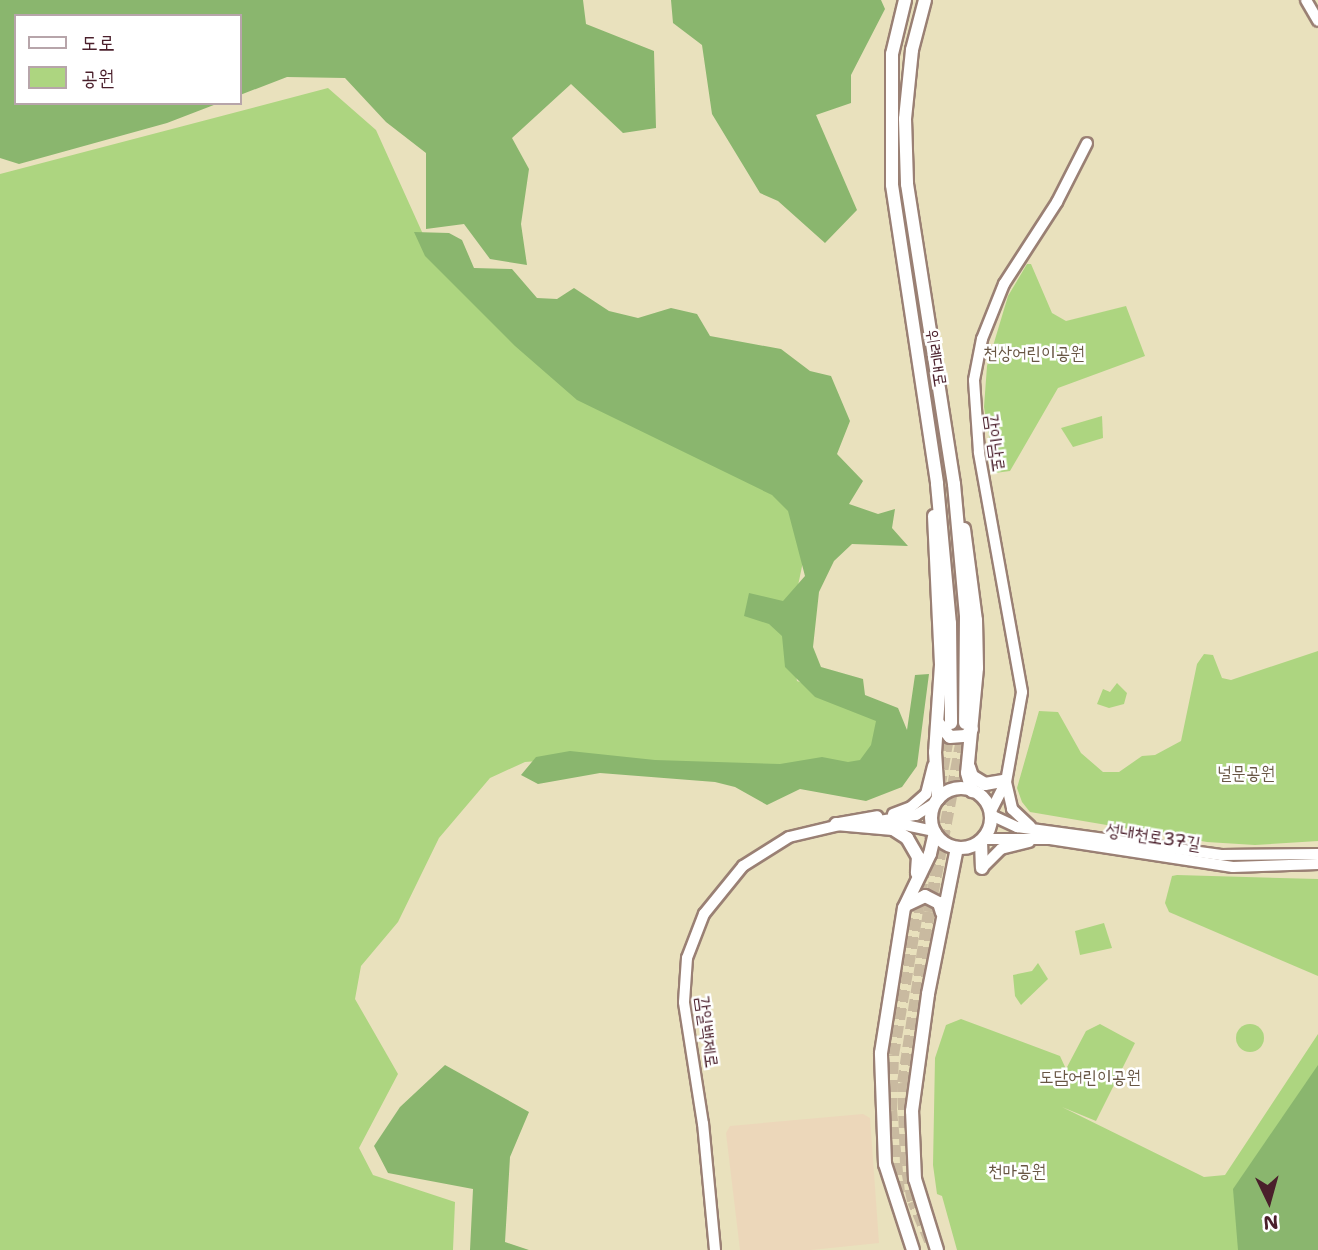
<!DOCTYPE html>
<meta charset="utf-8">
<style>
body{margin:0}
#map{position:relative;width:1318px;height:1250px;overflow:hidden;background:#e9e1bd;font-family:"Shantell Sans","Poor Story",sans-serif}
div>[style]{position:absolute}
.built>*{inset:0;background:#ecd7ba}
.green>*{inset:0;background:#add580}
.round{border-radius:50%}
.forest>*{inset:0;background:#8ab66e}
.primary-tunnel>*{height:12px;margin-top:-6px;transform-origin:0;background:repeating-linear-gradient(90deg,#c9baa0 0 12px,transparent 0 18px)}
.roads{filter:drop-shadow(2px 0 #9a8074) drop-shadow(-2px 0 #9a8074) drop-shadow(0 2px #9a8074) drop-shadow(0 -2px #9a8074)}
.tertiary>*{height:10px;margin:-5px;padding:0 5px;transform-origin:5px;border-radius:5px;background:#fff}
.secondary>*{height:10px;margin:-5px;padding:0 5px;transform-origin:5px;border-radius:5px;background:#fff}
.primary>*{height:12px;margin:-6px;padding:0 6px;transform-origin:6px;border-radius:6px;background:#fff}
.primary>.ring{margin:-6px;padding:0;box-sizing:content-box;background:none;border:12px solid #fff;border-radius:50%}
span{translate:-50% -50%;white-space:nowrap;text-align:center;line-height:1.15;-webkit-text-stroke:5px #fff;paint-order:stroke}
.park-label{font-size:18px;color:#685644}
.street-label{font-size:18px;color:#4a1f2b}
.legend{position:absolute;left:14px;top:14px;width:228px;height:91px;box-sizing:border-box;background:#fff;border:2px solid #b7a5aa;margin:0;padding:9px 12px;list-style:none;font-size:21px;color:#4a1f2b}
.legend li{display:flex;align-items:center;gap:14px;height:35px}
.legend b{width:35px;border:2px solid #b7a5aa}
.north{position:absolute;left:1234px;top:1166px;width:70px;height:70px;-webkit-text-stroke:5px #fff;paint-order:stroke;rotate:175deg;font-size:19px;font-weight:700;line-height:28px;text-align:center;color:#4a1f2b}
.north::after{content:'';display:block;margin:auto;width:24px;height:32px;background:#4a1f2b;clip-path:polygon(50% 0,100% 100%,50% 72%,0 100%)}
</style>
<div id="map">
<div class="built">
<div style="clip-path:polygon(863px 1114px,870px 1118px,879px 1243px,811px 1250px,740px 1250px,726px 1133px,730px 1126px)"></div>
</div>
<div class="green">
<div style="clip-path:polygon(328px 88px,376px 130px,427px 243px,794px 491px,811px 523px,789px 629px,797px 681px,889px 713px,862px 768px,753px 774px,591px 757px,525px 762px,490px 778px,439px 838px,398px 922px,361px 966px,355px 999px,398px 1074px,359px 1148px,373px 1175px,455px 1202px,453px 1250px,0 1250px,0 174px)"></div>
<div style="clip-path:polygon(1027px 264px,1031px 264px,1052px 313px,1066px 321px,1126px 306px,1145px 356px,1058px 388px,1010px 471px,995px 473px,984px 407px,987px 366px,1008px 296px)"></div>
<div style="clip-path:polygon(1102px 416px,1103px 438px,1073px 447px,1061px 428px)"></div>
<div style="clip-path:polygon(1318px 651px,1318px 841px,1255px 845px,1207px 842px,1030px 812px,1022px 802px,1017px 788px,1039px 711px,1058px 712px,1081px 753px,1103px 772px,1119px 772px,1142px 756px,1155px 755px,1181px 741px,1197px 664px,1204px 654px,1213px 655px,1222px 678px,1231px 680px)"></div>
<div style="clip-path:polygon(1117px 683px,1127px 693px,1124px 704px,1109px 708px,1097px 704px,1103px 689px,1110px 692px)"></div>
<div style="clip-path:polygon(1177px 875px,1318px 879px,1318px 976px,1169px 912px,1165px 903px,1172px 876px)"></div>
<div style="clip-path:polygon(1104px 923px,1112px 948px,1080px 955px,1075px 931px)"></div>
<div style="clip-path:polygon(1038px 963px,1048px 979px,1021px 1005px,1015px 996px,1013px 975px,1032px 971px)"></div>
<div style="clip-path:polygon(961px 1019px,1060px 1056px,1066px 1069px,1086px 1031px,1100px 1024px,1135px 1043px,1096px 1121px,1062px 1107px,1204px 1177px,1225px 1175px,1318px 1034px,1318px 1250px,957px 1250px,942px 1196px,937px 1194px,933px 1165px,935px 1058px,946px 1025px)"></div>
<div class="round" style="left:1236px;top:1024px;width:28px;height:28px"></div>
</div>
<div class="forest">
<div style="clip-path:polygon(0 0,583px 0,586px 24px,654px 51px,656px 128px,623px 133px,571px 84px,512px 138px,529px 169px,521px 224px,527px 265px,490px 259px,464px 224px,426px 229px,426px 153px,386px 122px,345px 78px,287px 77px,240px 95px,240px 16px,16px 16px,16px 103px,219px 103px,167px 123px,19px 164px,0 158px)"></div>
<div style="clip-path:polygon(671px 0,881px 0,885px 9px,851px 75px,851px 103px,816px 115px,857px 210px,825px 243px,778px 201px,760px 193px,712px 114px,702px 45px,673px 23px)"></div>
<div style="clip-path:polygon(414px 232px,449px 233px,462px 240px,474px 268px,512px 269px,537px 298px,557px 299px,574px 288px,609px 311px,638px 318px,671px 308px,697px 314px,710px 336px,781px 349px,810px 371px,831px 376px,850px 421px,837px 454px,863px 481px,849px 504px,878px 514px,895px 509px,892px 528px,908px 546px,852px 544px,834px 561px,819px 592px,813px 647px,821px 667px,863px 679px,865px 695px,898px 708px,907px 730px,915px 675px,929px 674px,917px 766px,902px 787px,866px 801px,800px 789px,767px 805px,735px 787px,715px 782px,600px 773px,538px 784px,521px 775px,536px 757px,570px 751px,655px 760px,780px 764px,822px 757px,848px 762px,860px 760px,871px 745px,876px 721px,815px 697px,785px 667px,782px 636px,769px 624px,744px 616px,749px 593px,783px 601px,805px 576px,788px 511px,772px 495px,577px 400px,515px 346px,425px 256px)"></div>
<div style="clip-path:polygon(445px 1065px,529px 1112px,510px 1157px,505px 1242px,529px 1250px,470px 1250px,473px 1189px,388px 1173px,374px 1146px,400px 1107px)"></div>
<div style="clip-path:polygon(1318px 1065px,1318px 1250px,1238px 1250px,1233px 1189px)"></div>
</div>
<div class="primary-tunnel">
<div style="left:930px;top:840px;width:115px;rotate:-80deg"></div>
<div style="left:899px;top:1193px;width:83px;rotate:-95.5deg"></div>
<div style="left:891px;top:1110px;width:55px;rotate:-87.9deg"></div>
<div style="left:893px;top:1055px;width:186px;rotate:-80.4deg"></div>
<div style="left:930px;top:1241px;width:43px;rotate:-113deg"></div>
<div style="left:913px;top:1201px;width:38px;rotate:-101deg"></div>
<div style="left:906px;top:1164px;width:81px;rotate:-92.1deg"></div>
<div style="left:903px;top:1083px;width:173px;rotate:-81.4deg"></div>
<div style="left:929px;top:912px;width:192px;rotate:-79.2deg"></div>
</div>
<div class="roads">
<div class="tertiary">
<div style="left:1306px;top:0;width:24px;rotate:60deg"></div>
<div style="left:990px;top:813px;width:35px;rotate:-63deg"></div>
<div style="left:1006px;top:782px;width:91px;rotate:-79.9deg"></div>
<div style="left:1022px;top:692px;width:244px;rotate:-100.2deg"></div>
<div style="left:979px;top:452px;width:72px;rotate:-94deg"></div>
<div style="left:974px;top:380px;width:42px;rotate:-79deg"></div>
<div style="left:982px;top:339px;width:59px;rotate:-68.2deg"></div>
<div style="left:1004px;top:284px;width:98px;rotate:-57.1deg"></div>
<div style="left:1057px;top:202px;width:66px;rotate:-63deg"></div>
</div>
<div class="secondary">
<div style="left:1006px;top:782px;width:28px;rotate:77deg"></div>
<div style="left:1012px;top:809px;width:25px;rotate:43deg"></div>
<div style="left:893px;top:814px;width:19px;rotate:-21deg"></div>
<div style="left:911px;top:807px;width:20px;rotate:-41deg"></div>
<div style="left:926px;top:794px;width:29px;rotate:-76deg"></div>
<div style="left:991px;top:815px;width:29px;rotate:25deg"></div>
<div style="left:1017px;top:827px;width:206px;rotate:7.8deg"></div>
<div style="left:1221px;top:855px;width:97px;rotate:-0.6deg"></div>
<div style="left:839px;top:823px;width:39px;rotate:-10deg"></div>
<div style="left:867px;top:823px;width:50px;rotate:-9.3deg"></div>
<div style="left:916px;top:815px;width:22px;rotate:-32deg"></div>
<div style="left:896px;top:823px;width:39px;rotate:12deg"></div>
<div style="left:983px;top:839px;width:67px"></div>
<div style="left:1050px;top:839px;width:185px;rotate:8.7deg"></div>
<div style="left:1233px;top:867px;width:85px;rotate:-2deg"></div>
<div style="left:982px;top:868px;width:27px;rotate:-45deg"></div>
<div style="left:1001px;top:849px;width:29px;rotate:-14deg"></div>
<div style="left:715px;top:1250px;width:127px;rotate:-95.4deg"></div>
<div style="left:703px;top:1124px;width:123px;rotate:-98.9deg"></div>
<div style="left:684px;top:1002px;width:44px;rotate:-86.1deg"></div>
<div style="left:687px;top:958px;width:47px;rotate:-68.9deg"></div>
<div style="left:704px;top:914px;width:62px;rotate:-50.9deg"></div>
<div style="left:743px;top:866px;width:54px;rotate:-32.2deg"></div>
<div style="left:789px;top:837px;width:57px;rotate:-13.3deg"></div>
</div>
<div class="primary">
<div style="left:905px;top:0;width:56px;rotate:103.5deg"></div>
<div style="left:892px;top:54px;width:131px;rotate:90deg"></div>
<div style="left:892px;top:185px;width:302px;rotate:81.4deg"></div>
<div style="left:937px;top:484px;width:140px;rotate:84.7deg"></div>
<div style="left:950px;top:623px;width:100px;rotate:89.4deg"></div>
<div style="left:925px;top:0;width:52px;rotate:104.6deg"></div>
<div style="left:912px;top:50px;width:69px;rotate:95.8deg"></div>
<div style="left:905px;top:119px;width:65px;rotate:88.2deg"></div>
<div style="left:907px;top:184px;width:304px;rotate:81.1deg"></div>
<div style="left:954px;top:484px;width:134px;rotate:84.8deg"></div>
<div style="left:966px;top:617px;width:106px;rotate:90.5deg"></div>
<div style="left:934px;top:516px;width:149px;rotate:87.3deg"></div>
<div style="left:941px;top:665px;width:87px;rotate:93.9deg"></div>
<div style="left:935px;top:752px;width:47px;rotate:86.3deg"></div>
<div style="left:964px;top:529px;width:92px;rotate:82.5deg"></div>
<div style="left:976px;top:620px;width:48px;rotate:88.8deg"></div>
<div style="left:977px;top:668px;width:105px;rotate:95.4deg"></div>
<div style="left:967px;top:773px;width:19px;rotate:74deg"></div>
<div style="left:938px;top:723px;width:18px;rotate:49deg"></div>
<div style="left:950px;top:737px;width:16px;rotate:-4deg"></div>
<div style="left:966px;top:736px;width:9px;rotate:-49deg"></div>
<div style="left:969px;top:767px;width:9px;rotate:72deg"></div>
<div style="left:972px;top:776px;width:15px;rotate:32deg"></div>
<div style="left:985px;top:784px;width:17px;rotate:-10deg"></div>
<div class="ring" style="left:931px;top:788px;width:48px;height:48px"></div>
<div style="left:836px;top:824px;width:57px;rotate:5deg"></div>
<div style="left:893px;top:829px;width:17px;rotate:33deg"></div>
<div style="left:907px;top:838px;width:22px;rotate:60deg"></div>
<div style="left:918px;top:857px;width:16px;rotate:94deg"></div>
<div style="left:981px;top:841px;width:27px;rotate:88deg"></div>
<div style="left:906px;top:905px;width:21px;rotate:-25deg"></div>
<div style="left:925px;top:896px;width:16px;rotate:27deg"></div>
<div style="left:939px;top:903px;width:10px;rotate:73deg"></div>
<div style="left:913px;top:1250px;width:90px;rotate:-108deg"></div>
<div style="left:885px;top:1164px;width:111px;rotate:-92.1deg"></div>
<div style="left:881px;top:1053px;width:147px;rotate:-81deg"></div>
<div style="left:904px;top:908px;width:60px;rotate:-64.3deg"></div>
<div style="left:930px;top:854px;width:22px;rotate:-77deg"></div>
<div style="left:937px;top:1250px;width:74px;rotate:-107.2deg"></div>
<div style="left:915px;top:1179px;width:68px;rotate:-92.5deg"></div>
<div style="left:912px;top:1111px;width:118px;rotate:-82.2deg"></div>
<div style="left:928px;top:994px;width:149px;rotate:-78.8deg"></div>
</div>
</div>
<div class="park-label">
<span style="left:1034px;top:353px">천상어린이공원</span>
<span style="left:1246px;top:773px">널문공원</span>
<span style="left:1090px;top:1077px">도담어린이공원</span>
<span style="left:1017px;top:1171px">천마공원</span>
</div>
<div class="street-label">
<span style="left:936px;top:358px;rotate:81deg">위례대로</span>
<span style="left:995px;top:443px;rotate:82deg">감이남로</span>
<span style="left:1153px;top:837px;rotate:9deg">성내천로37길</span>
<span style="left:707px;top:1032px;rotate:82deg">감일백제로</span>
</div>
<ul class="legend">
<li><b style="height:9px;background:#fff"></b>도로</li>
<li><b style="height:19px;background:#add580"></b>공원</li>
</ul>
<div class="north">N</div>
</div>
